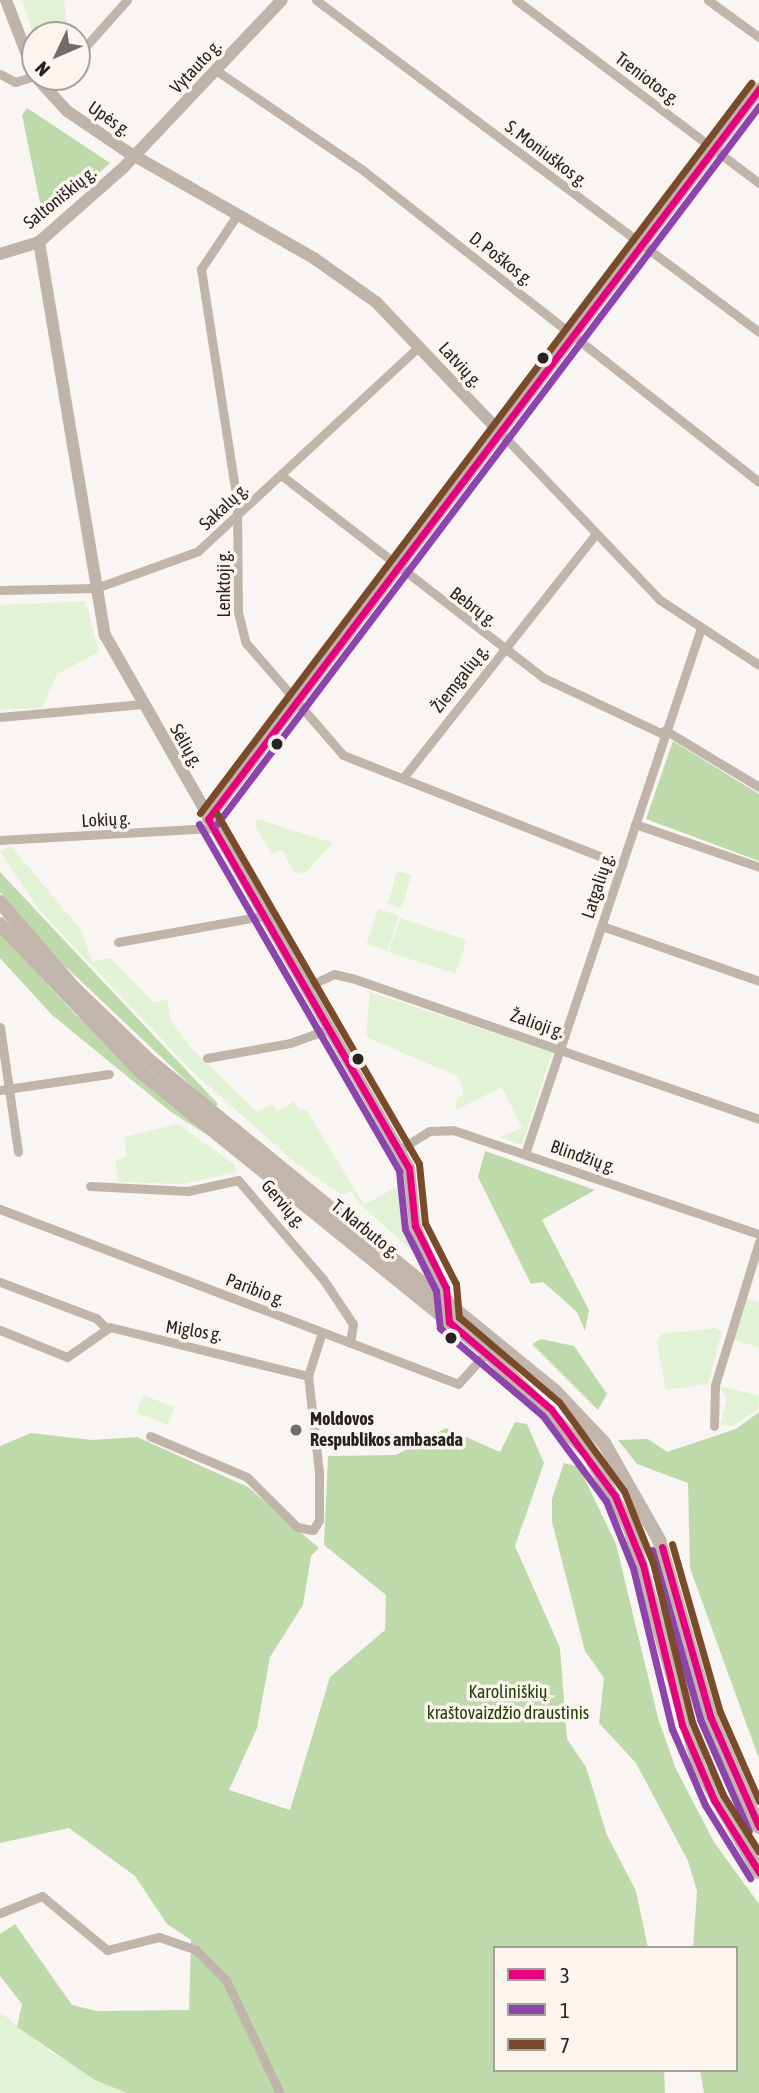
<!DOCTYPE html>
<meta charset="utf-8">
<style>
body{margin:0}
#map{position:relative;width:759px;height:2093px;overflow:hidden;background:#f9f5f2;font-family:"Asap Condensed",sans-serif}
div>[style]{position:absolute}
.green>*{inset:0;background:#e2f2d4;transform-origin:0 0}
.forest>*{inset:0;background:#bfdaaa}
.street>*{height:9px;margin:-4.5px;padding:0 4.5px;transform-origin:4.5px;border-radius:4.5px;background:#c0b5ab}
.secondary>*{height:12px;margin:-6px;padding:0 6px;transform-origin:6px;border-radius:6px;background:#beb4aa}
.primary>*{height:14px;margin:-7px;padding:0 7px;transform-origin:7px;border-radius:7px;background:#c2b5ab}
.bus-1>*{height:7px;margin:-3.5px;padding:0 3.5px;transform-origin:3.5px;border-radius:3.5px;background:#e5007d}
.bus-2>*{height:7px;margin:-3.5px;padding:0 3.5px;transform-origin:3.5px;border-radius:3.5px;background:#8e44ad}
.bus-3>*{height:7px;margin:-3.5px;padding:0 3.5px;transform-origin:3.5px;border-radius:3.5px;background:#7a4b2a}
.dots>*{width:19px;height:19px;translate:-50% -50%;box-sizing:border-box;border:4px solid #fcf4ef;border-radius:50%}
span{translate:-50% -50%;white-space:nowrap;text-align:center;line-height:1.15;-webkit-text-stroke:7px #fcf4ef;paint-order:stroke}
.street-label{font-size:18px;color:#262321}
.poi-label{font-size:18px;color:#262321;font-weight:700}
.left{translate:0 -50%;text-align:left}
.park-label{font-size:18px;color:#1f3f01}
.legend{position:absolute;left:493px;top:1946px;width:245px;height:126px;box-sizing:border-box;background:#fcf4ef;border:2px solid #a6a09d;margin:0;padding:9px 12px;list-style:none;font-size:21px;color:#262321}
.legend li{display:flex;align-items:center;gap:14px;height:35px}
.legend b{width:35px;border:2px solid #a6a09d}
.north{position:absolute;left:21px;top:21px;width:70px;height:70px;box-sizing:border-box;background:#fcf4ef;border:2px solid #a6a09d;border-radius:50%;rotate:226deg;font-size:19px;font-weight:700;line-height:28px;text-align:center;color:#262321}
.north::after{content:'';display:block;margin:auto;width:24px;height:32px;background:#706c6a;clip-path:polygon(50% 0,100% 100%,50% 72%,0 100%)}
</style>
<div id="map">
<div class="green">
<div style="clip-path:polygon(22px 0,64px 0,68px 35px,35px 38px)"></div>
<div style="clip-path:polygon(85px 601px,99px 652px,57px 674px,42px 708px,0 710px,0 605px)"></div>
<div style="clip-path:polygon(257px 819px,333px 843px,305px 873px,294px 872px,282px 850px,271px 854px,255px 825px)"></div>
<div style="clip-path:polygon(11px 846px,81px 930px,92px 961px,110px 958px,153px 1002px,167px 1000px,171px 1021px,192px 1049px,257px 1112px,272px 1104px,277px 1112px,294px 1101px,300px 1112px,306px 1109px,364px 1205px,402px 1184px,409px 1234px,430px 1267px,360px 1204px,351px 1191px,342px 1195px,297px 1164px,193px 1072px,40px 911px,0 852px)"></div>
<div style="left:397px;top:871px;width:15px;height:34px;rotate:16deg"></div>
<div style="left:378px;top:909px;width:22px;height:37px;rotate:18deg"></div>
<div style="left:400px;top:918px;width:70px;height:36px;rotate:18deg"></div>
<div style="clip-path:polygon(370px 992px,552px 1052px,522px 1145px,500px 1137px,522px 1128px,502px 1087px,456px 1110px,457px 1098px,464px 1095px,459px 1077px,366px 1037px)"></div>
<div style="clip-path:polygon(178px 1124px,235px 1165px,236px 1172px,182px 1184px,118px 1182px,116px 1160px,127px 1156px,124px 1137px)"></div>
<div style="clip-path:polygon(746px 1298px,759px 1302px,759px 1347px,733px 1340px)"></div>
<div style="clip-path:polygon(714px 1328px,722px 1331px,708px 1384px,666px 1390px,657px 1342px,662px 1334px)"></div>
<div style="clip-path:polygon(719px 1386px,759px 1396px,758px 1409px,733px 1426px,720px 1425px,727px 1399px)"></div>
<div style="left:143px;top:1395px;width:34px;height:19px;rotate:21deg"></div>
<div style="clip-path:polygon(0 2012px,52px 2053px,127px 2093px,0 2093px)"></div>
</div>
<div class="forest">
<div style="clip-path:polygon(27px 108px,110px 163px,44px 222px,22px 115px)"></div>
<div style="clip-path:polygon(673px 741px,759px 794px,759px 861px,646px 819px)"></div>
<div style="clip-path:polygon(0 872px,218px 1104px,215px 1108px,47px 949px,0 892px)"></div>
<div style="clip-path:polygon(0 933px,76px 1015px,214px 1139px,171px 1112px,52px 1015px,0 958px)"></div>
<div style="clip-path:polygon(485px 1151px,595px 1190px,542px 1220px,589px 1310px,585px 1331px,577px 1312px,543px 1282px,531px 1284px,478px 1177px)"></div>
<div style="clip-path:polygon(541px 1339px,574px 1346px,607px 1394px,598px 1410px,532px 1344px)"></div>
<div style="clip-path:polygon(759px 1412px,759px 1759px,690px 1568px,688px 1483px,637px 1464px,618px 1440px,648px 1439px,667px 1452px,736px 1429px)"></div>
<div style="clip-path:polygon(515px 1422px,527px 1424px,544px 1463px,515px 1546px,560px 1648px,567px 1739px,586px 1767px,607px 1835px,636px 1891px,648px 1948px,495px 1948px,495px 2070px,664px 2070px,665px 2093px,127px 2093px,95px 2080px,17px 2027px,22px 2004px,0 1976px,0 1934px,15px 1924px,72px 2005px,97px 2011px,189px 2010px,191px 1940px,167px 1924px,135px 1876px,69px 1828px,0 1843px,0 1446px,31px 1433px,92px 1440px,137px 1437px,248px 1487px,319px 1548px,311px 1556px,303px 1605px,270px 1657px,257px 1728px,229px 1790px,290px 1810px,330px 1677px,385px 1630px,386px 1595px,324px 1545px,328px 1456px,396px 1455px,446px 1428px,500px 1452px)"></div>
<div style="clip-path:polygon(564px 1463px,579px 1467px,616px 1544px,658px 1718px,676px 1769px,714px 1842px,759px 1904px,759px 2093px,704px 2093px,700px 2070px,736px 2070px,736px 1948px,693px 1948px,697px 1891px,688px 1861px,636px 1763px,599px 1723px,604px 1678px,585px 1651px,552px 1522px,552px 1499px)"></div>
</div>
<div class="street">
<div style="left:316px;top:0;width:554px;rotate:36.85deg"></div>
<div style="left:516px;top:0;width:304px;rotate:37deg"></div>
<div style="left:708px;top:0;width:63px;rotate:36deg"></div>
<div style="left:77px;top:56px;width:75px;rotate:-48.2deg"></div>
<div style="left:217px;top:71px;width:178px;rotate:34.2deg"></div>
<div style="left:364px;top:171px;width:503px;rotate:38.21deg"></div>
<div style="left:0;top:74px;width:17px;rotate:28deg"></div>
<div style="left:15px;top:82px;width:21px;rotate:-17deg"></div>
<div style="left:44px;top:88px;width:18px;rotate:-38deg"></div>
<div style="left:237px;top:215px;width:65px;rotate:123.7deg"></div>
<div style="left:201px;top:269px;width:235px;rotate:81.2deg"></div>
<div style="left:237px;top:501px;width:111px;rotate:89.5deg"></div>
<div style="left:238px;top:612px;width:32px;rotate:76deg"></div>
<div style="left:246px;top:643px;width:148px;rotate:49.1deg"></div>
<div style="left:343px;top:755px;width:300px;rotate:21.5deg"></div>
<div style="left:499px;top:431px;width:233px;rotate:46.4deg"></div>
<div style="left:660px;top:600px;width:118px;rotate:33.3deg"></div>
<div style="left:281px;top:475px;width:332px;rotate:37.7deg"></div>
<div style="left:544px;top:678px;width:132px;rotate:25.2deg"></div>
<div style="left:0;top:590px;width:96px;rotate:-1.2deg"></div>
<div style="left:96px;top:588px;width:109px;rotate:-19.9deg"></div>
<div style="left:198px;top:551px;width:301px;rotate:-42.8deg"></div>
<div style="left:0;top:717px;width:143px;rotate:-5.2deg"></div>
<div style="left:665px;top:730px;width:110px;rotate:31.2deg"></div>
<div style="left:403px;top:778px;width:311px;rotate:-51.7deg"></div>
<div style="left:635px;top:824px;width:131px;rotate:19.1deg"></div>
<div style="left:0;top:840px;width:213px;rotate:-3.2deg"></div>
<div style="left:602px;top:926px;width:166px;rotate:19.3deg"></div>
<div style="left:118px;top:942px;width:147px;rotate:-10.2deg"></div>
<div style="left:305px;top:988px;width:32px;rotate:-26deg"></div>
<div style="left:334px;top:974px;width:18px;rotate:13deg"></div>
<div style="left:352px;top:978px;width:431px;rotate:19.1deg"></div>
<div style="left:0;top:1027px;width:126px;rotate:81.8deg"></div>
<div style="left:207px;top:1058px;width:84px;rotate:-10.2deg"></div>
<div style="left:290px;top:1043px;width:41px;rotate:-19.7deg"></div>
<div style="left:0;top:1090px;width:110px;rotate:-8.4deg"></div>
<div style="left:399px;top:1150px;width:36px;rotate:-32deg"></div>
<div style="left:430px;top:1131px;width:23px;rotate:-2deg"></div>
<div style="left:453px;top:1130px;width:323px;rotate:18.8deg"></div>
<div style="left:525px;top:1154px;width:555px;rotate:-71.5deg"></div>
<div style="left:90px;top:1186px;width:98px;rotate:2.9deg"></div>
<div style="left:188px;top:1191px;width:51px;rotate:-12.4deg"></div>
<div style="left:238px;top:1180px;width:130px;rotate:49.4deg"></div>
<div style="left:323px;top:1279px;width:54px;rotate:56.3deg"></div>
<div style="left:353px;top:1324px;width:19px;rotate:99deg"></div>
<div style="left:0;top:1209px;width:490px;rotate:20.9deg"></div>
<div style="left:458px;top:1384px;width:43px;rotate:-47.8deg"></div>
<div style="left:0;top:1282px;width:103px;rotate:20.6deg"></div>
<div style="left:96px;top:1318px;width:14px;rotate:45deg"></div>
<div style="left:0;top:1330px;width:72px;rotate:21.9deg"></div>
<div style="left:67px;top:1357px;width:52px;rotate:-34.9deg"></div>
<div style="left:110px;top:1327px;width:204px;rotate:13.9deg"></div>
<div style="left:714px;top:1426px;width:41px;rotate:-88.6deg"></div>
<div style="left:715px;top:1385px;width:150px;rotate:-72.9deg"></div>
<div style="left:150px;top:1436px;width:105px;rotate:22.9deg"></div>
<div style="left:247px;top:1477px;width:71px;rotate:45deg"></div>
<div style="left:297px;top:1527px;width:16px;rotate:11deg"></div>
<div style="left:313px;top:1530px;width:12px;rotate:-59deg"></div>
<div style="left:319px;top:1520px;width:48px;rotate:-90deg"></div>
<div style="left:319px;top:1472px;width:97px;rotate:-96.5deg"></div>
<div style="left:308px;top:1376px;width:46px;rotate:-72.3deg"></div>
<div style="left:0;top:1913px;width:45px;rotate:-22deg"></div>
<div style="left:42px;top:1896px;width:85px;rotate:39.7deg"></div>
<div style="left:107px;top:1950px;width:54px;rotate:-14deg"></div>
<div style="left:159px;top:1937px;width:39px;rotate:19deg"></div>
<div style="left:196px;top:1950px;width:42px;rotate:45deg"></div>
<div style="left:226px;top:1980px;width:125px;rotate:64.5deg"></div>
</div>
<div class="secondary">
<div style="left:6px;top:0;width:81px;rotate:69.1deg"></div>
<div style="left:36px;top:77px;width:46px;rotate:47.6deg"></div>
<div style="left:67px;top:111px;width:71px;rotate:34.1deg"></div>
<div style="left:126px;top:151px;width:218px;rotate:29.7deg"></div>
<div style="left:315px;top:259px;width:75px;rotate:35.2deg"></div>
<div style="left:376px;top:302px;width:178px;rotate:46.4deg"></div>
<div style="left:39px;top:242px;width:399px;rotate:80.5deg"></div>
<div style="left:105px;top:635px;width:614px;rotate:60.3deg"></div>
<div style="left:409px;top:1168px;width:58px;rotate:84.1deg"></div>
<div style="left:415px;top:1226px;width:83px;rotate:66.5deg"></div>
<div style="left:0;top:254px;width:41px;rotate:-17.1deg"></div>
<div style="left:39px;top:242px;width:112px;rotate:-41.4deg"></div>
<div style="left:123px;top:168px;width:231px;rotate:-46.6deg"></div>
<div style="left:208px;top:819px;width:915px;rotate:-52.95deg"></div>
</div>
<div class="primary">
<div style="left:0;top:902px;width:113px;rotate:49.3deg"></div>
<div style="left:74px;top:988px;width:107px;rotate:43.9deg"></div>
<div style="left:151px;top:1062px;width:521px;rotate:39.16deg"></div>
<div style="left:555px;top:1391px;width:71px;rotate:46.7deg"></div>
<div style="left:604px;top:1443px;width:112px;rotate:60.4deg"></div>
<div style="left:659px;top:1540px;width:183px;rotate:73.8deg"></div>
<div style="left:710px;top:1716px;width:121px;rotate:66.2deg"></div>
<div style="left:0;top:924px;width:204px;rotate:46.4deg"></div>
<div style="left:141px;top:1072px;width:445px;rotate:39deg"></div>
<div style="left:487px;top:1352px;width:144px;rotate:45deg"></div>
<div style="left:589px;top:1454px;width:85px;rotate:61deg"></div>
<div style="left:630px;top:1528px;width:249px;rotate:73.9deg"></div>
<div style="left:699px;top:1767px;width:121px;rotate:60.3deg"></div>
</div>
<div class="bus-1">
<div style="left:208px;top:819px;width:403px;rotate:60.1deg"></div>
<div style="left:409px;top:1168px;width:58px;rotate:84.1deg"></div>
<div style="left:415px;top:1226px;width:69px;rotate:63.4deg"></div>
<div style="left:446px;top:1288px;width:34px;rotate:85deg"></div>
<div style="left:449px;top:1322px;width:134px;rotate:40.5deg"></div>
<div style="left:551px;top:1409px;width:108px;rotate:53.7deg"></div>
<div style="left:615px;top:1496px;width:74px;rotate:67.9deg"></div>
<div style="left:643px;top:1565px;width:165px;rotate:76.3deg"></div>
<div style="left:682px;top:1725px;width:82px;rotate:66.9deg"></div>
<div style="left:714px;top:1800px;width:85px;rotate:58deg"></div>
<div style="left:208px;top:819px;width:915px;rotate:-52.95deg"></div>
<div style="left:662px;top:1547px;width:176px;rotate:74.1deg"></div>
<div style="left:710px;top:1716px;width:121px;rotate:66.2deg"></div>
</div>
<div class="bus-2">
<div style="left:199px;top:824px;width:401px;rotate:60deg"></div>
<div style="left:399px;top:1171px;width:58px;rotate:84.1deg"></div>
<div style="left:405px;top:1229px;width:69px;rotate:63.4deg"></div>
<div style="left:436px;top:1291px;width:37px;rotate:84deg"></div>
<div style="left:440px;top:1328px;width:135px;rotate:40.5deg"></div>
<div style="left:543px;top:1416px;width:106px;rotate:53.5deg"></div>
<div style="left:606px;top:1501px;width:72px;rotate:68.1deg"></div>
<div style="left:633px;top:1568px;width:166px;rotate:76.4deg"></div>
<div style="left:672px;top:1729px;width:83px;rotate:66.5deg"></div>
<div style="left:705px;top:1805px;width:86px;rotate:58.3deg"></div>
<div style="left:216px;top:825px;width:901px;rotate:-52.94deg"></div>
<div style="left:652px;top:1550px;width:176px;rotate:74.1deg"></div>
<div style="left:700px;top:1719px;width:122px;rotate:66.4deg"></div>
</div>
<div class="bus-3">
<div style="left:200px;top:813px;width:915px;rotate:-52.95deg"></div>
<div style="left:217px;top:814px;width:404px;rotate:60deg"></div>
<div style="left:419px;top:1164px;width:59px;rotate:84.2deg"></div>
<div style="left:425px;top:1223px;width:68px;rotate:63.1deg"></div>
<div style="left:456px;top:1284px;width:33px;rotate:85deg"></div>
<div style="left:459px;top:1317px;width:131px;rotate:40.4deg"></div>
<div style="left:559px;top:1402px;width:110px;rotate:53.9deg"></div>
<div style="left:624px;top:1491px;width:78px;rotate:68.1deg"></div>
<div style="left:653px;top:1563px;width:164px;rotate:76.2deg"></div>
<div style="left:692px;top:1722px;width:79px;rotate:67deg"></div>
<div style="left:723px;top:1795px;width:67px;rotate:57.7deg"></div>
<div style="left:672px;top:1544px;width:175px;rotate:74.1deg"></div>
<div style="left:720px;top:1712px;width:97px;rotate:66.3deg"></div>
</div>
<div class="dots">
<div style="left:543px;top:358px;background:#262321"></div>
<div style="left:277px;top:744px;background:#262321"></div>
<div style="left:358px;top:1059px;background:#262321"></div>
<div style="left:451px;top:1338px;background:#262321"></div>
<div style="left:296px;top:1430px;background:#706c6a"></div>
</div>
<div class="street-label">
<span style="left:196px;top:67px;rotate:-47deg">Vytauto g.</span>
<span style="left:647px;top:79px;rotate:37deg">Treniotos g.</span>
<span style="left:109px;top:119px;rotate:35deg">Upės g.</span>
<span style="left:546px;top:154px;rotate:37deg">S. Moniuškos g.</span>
<span style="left:60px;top:198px;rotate:-39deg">Saltoniškių g.</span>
<span style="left:501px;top:259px;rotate:38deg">D. Poškos g.</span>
<span style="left:460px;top:365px;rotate:47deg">Latvių g.</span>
<span style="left:224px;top:507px;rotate:-43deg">Sakalų g.</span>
<span style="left:224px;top:584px;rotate:-90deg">Lenktoji g.</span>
<span style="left:473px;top:607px;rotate:37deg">Bebrų g.</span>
<span style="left:460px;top:679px;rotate:-52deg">Žiemgalių g.</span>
<span style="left:186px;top:746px;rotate:60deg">Sėlių g.</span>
<span style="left:106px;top:820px;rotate:-3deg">Lokių g.</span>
<span style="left:598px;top:886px;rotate:-72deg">Latgalių g.</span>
<span style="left:537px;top:1024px;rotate:19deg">Žalioji g.</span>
<span style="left:583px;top:1157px;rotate:19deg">Blindžių g.</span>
<span style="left:283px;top:1204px;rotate:49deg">Gervių g.</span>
<span style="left:365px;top:1229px;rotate:39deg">T. Narbuto g.</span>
<span style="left:255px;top:1290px;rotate:21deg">Paribio g.</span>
<span style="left:194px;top:1331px;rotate:9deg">Miglos g.</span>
</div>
<div class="poi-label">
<span class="left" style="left:310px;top:1430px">Moldovos<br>Respublikos ambasada</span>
</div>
<div class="park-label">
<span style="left:508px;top:1703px">Karoliniškių<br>kraštovaizdžio draustinis</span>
</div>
<ul class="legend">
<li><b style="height:9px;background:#e5007d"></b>3</li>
<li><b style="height:9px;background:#8e44ad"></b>1</li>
<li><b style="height:9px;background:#7a4b2a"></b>7</li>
</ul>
<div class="north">N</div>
</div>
